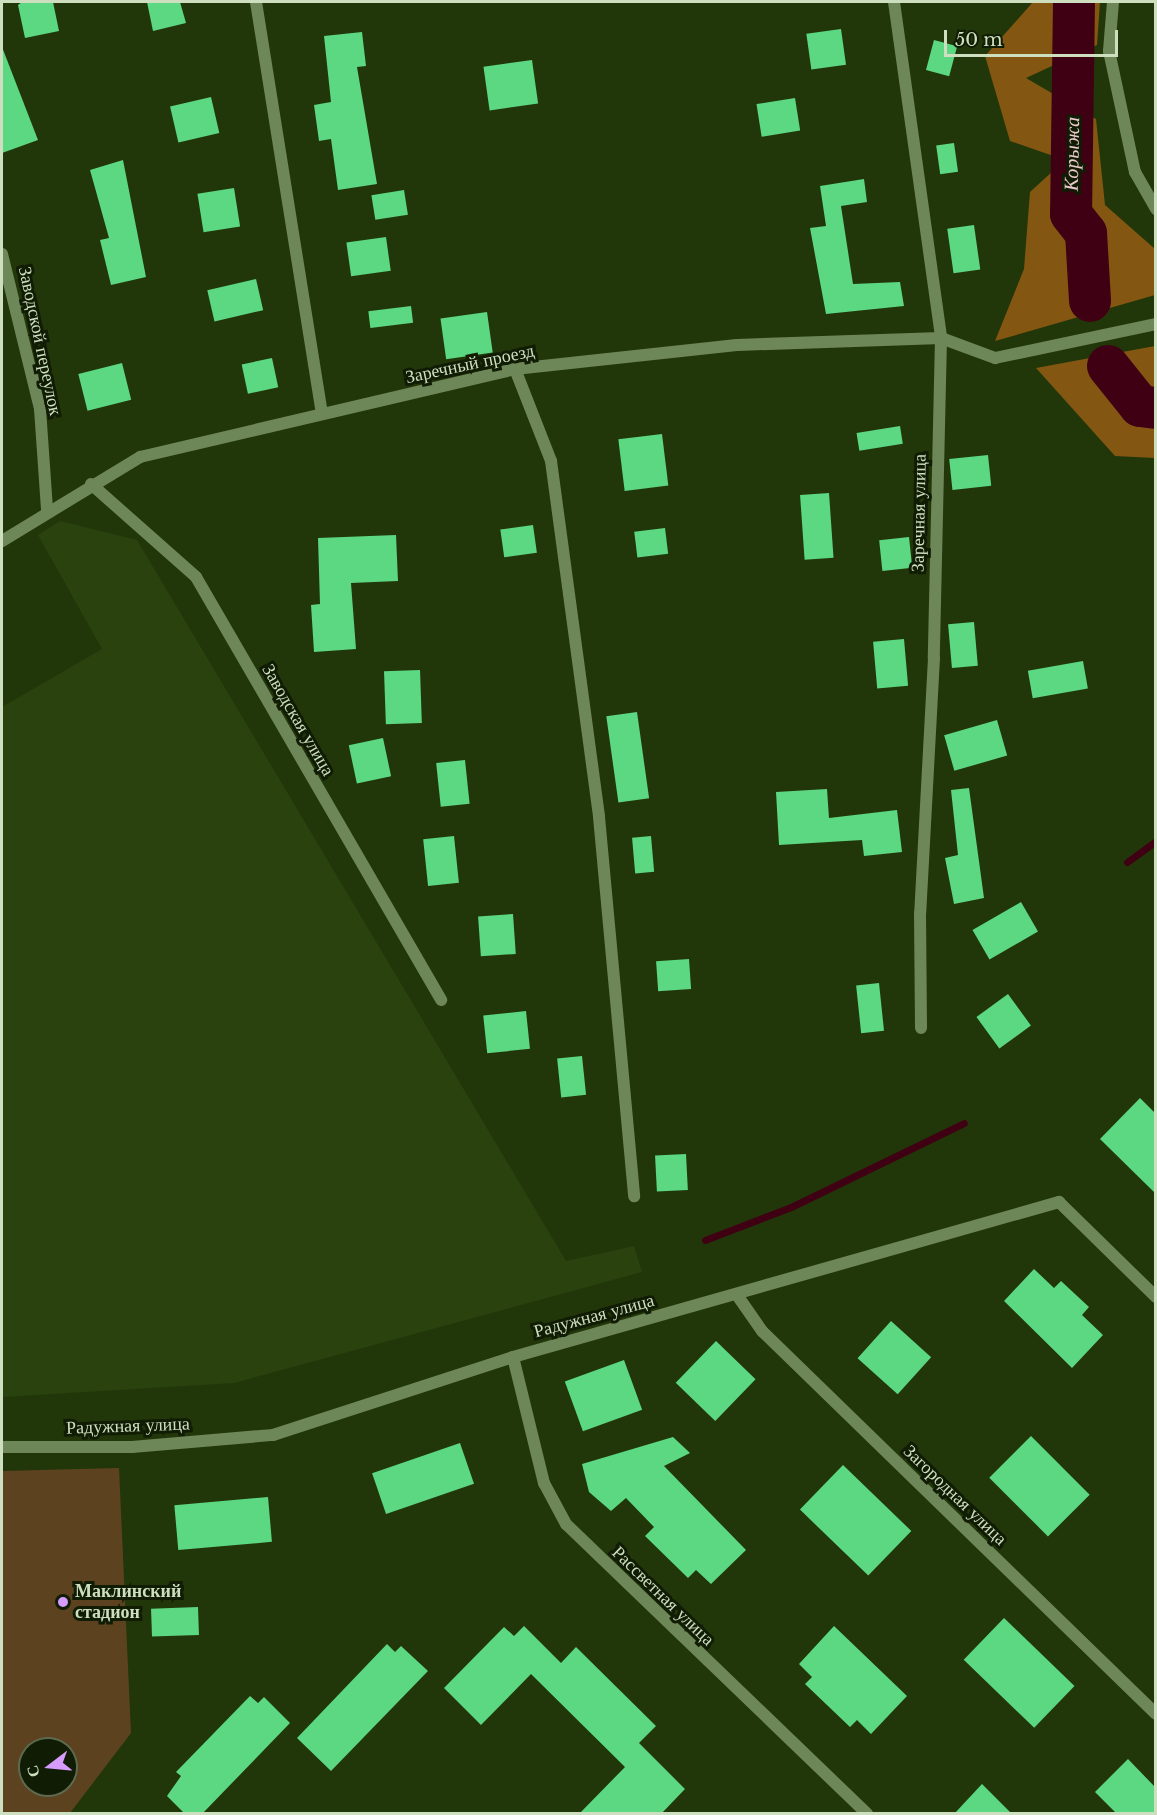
<!DOCTYPE html>
<meta charset="utf-8">
<style>
body{margin:0}
#map{position:relative;width:1157px;height:1815px;overflow:hidden;background:#223709;font-family:"Libre Baskerville",serif}
div>[style]{position:absolute}
.built>*{inset:0;background:#2a420e}
.green>*{inset:0;background:#5d421f}
.forest>*{inset:0;background:#835612}
.stream>*{height:7px;margin:-3.5px;padding:0 3.5px;transform-origin:3.5px;border-radius:3.5px;background:#400013}
.river>*{height:42px;margin:-21px;padding:0 21px;transform-origin:21px;border-radius:21px;background:#400013}
.building>*{inset:0;background:#5cd782;transform-origin:0 0}
.street>*{height:12px;margin:-6px;padding:0 6px;transform-origin:6px;border-radius:6px;background:#6e8758}
.dots>*{width:16px;height:16px;translate:-50% -50%;box-sizing:border-box;border:3px solid #101c04;border-radius:50%}
span{translate:-50% -50%;white-space:nowrap;text-align:center;line-height:1.15;-webkit-text-stroke:6px #101c04;paint-order:stroke}
.street-label{font-size:18px;color:#cddfbf}
.poi-label{font-size:18px;color:#cddfbf;font-weight:700}
.left{translate:0 -50%;text-align:left}
.water-label{font-size:20px;color:#ebc9cd;font-style:italic}
.frame{position:absolute;inset:0;border:3px solid #cddfbf;pointer-events:none}
.north{position:absolute;left:18px;top:1737px;width:60px;height:60px;box-sizing:border-box;background:#101c04;border:2px solid #5c6a4f;border-radius:50%;rotate:254deg;font-size:16px;font-weight:700;line-height:24px;text-align:center;color:#cddfbf}
.north::after{content:'';display:block;margin:auto;width:21px;height:27px;background:#d59cfb;clip-path:polygon(50% 0,100% 100%,50% 72%,0 100%)}
.scale{position:absolute;left:944px;top:30px;width:174px;height:27px;box-sizing:border-box;border:3px solid #cddfbf;border-top:0;padding-left:8px;font-size:18px;line-height:21px;white-space:nowrap;color:#cddfbf;-webkit-text-stroke:4px #101c04;paint-order:stroke}
</style>
<div id="map">
<div class="built">
<div style="clip-path:polygon(60px 521px,137px 540px,566px 1261px,634px 1246px,642px 1272px,234px 1383px,2px 1397px,2px 707px,102px 649px,38px 535px)"></div>
</div>
<div class="green">
<div style="clip-path:polygon(evenodd,119px 1468px,131px 1733px,70px 1813px,2px 1813px,2px 1471px,119px 1468px,30px 1749px,66px 1749px,66px 1785px,30px 1785px,30px 1749px)"></div>
</div>
<div class="forest">
<div style="clip-path:polygon(1033px 2px,1100px 2px,1097px 45px,1026px 78px,1096px 119px,1105px 205px,1155px 249px,1155px 295px,995px 341px,1024px 269px,1030px 192px,1065px 160px,1010px 141px,985px 56px)"></div>
<div style="clip-path:polygon(1155px 346px,1155px 458px,1115px 456px,1036px 368px)"></div>
</div>
<div class="stream">
<div style="left:1127px;top:862px;width:36px;rotate:-36deg"></div>
<div style="left:705px;top:1240px;width:92px;rotate:-21deg"></div>
<div style="left:791px;top:1207px;width:192px;rotate:-25.9deg"></div>
</div>
<div class="river">
<div style="left:1074px;top:2px;width:212px;rotate:90.8deg"></div>
<div style="left:1071px;top:214px;width:24px;rotate:52deg"></div>
<div style="left:1086px;top:233px;width:68px;rotate:86.6deg"></div>
<div style="left:1108px;top:366px;width:51px;rotate:51.3deg"></div>
<div style="left:1140px;top:406px;width:16px;rotate:7deg"></div>
</div>
<div class="building">
<div style="clip-path:polygon(22px 2px,53px 2px,59px 31px,25px 38px,18px 5px)"></div>
<div style="clip-path:polygon(147px 2px,180px 2px,186px 23px,153px 31px)"></div>
<div style="left:841px;top:29px;width:36px;height:35px;rotate:82deg"></div>
<div style="clip-path:polygon(362px 32px,366px 66px,357px 67px,377px 184px,338px 190px,331px 139px,319px 141px,314px 105px,331px 102px,324px 36px)"></div>
<div style="left:934px;top:40px;width:24px;height:31px;rotate:15deg"></div>
<div style="clip-path:polygon(2px 47px,38px 140px,2px 153px)"></div>
<div style="left:532px;top:60px;width:44px;height:49px;rotate:82deg"></div>
<div style="left:211px;top:97px;width:37px;height:42px;rotate:77deg"></div>
<div style="left:795px;top:98px;width:33px;height:39px;rotate:81deg"></div>
<div style="left:954px;top:143px;width:29px;height:18px;rotate:82deg"></div>
<div style="clip-path:polygon(123px 160px,146px 277px,111px 285px,100px 240px,109px 238px,90px 170px)"></div>
<div style="clip-path:polygon(864px 179px,867px 202px,841px 206px,853px 284px,900px 282px,904px 306px,826px 314px,810px 228px,826px 226px,820px 186px)"></div>
<div style="left:234px;top:188px;width:39px;height:37px;rotate:81deg"></div>
<div style="left:404px;top:190px;width:25px;height:33px;rotate:81deg"></div>
<div style="left:974px;top:225px;width:45px;height:27px;rotate:82deg"></div>
<div style="left:386px;top:237px;width:34px;height:40px;rotate:82deg"></div>
<div style="left:256px;top:279px;width:32px;height:50px;rotate:77deg"></div>
<div style="left:411px;top:306px;width:17px;height:43px;rotate:83deg"></div>
<div style="left:487px;top:312px;width:41px;height:47px;rotate:82deg"></div>
<div style="left:272px;top:358px;width:30px;height:31px;rotate:78deg"></div>
<div style="left:122px;top:363px;width:38px;height:45px;rotate:76deg"></div>
<div style="left:900px;top:426px;width:18px;height:44px;rotate:81deg"></div>
<div style="left:662px;top:434px;width:52px;height:44px;rotate:83deg"></div>
<div style="left:988px;top:455px;width:31px;height:39px;rotate:84deg"></div>
<div style="left:829px;top:493px;width:65px;height:29px;rotate:86deg"></div>
<div style="left:533px;top:525px;width:28px;height:33px;rotate:82deg"></div>
<div style="left:665px;top:528px;width:26px;height:31px;rotate:83deg"></div>
<div style="clip-path:polygon(396px 535px,398px 581px,351px 583px,356px 649px,314px 652px,311px 605px,320px 604px,318px 538px)"></div>
<div style="left:909px;top:537px;width:31px;height:30px;rotate:84deg"></div>
<div style="left:974px;top:622px;width:44px;height:26px;rotate:85deg"></div>
<div style="left:904px;top:639px;width:47px;height:31px;rotate:85deg"></div>
<div style="left:1083px;top:661px;width:28px;height:56px;rotate:80deg"></div>
<div style="left:420px;top:670px;width:53px;height:36px;rotate:88deg"></div>
<div style="left:637px;top:712px;width:87px;height:31px;rotate:82deg"></div>
<div style="left:997px;top:720px;width:37px;height:55px;rotate:74deg"></div>
<div style="left:383px;top:738px;width:39px;height:35px;rotate:78deg"></div>
<div style="left:465px;top:760px;width:44px;height:29px;rotate:84deg"></div>
<div style="clip-path:polygon(969px 788px,984px 898px,954px 904px,945px 858px,958px 855px,951px 790px)"></div>
<div style="clip-path:polygon(827px 789px,829px 818px,897px 810px,902px 852px,864px 856px,862px 840px,779px 845px,776px 792px)"></div>
<div style="left:454px;top:836px;width:47px;height:31px;rotate:84deg"></div>
<div style="left:651px;top:836px;width:36px;height:19px;rotate:85deg"></div>
<div style="left:1021px;top:902px;width:34px;height:56px;rotate:60deg"></div>
<div style="left:513px;top:914px;width:40px;height:35px;rotate:86deg"></div>
<div style="left:689px;top:959px;width:30px;height:33px;rotate:86deg"></div>
<div style="left:879px;top:983px;width:48px;height:23px;rotate:84deg"></div>
<div style="left:1008px;top:994px;width:39px;height:39px;rotate:54deg"></div>
<div style="left:526px;top:1011px;width:38px;height:43px;rotate:84deg"></div>
<div style="left:582px;top:1056px;width:39px;height:25px;rotate:84deg"></div>
<div style="clip-path:polygon(1140px 1098px,1155px 1113px,1155px 1193px,1100px 1139px)"></div>
<div style="left:686px;top:1154px;width:36px;height:31px;rotate:87deg"></div>
<div style="clip-path:polygon(1034px 1269px,1054px 1288px,1061px 1281px,1089px 1307px,1082px 1315px,1103px 1335px,1072px 1368px,1004px 1301px)"></div>
<div style="left:891px;top:1321px;width:54px;height:50px;rotate:42deg"></div>
<div style="left:716px;top:1341px;width:55px;height:58px;rotate:44deg"></div>
<div style="left:624px;top:1360px;width:53px;height:63px;rotate:70deg"></div>
<div style="left:1031px;top:1436px;width:83px;height:59px;rotate:45deg"></div>
<div style="clip-path:polygon(673px 1437px,690px 1453px,664px 1466px,746px 1550px,711px 1584px,696px 1570px,688px 1578px,645px 1536px,654px 1527px,626px 1498px,611px 1511px,589px 1492px,582px 1464px)"></div>
<div style="left:460px;top:1443px;width:43px;height:93px;rotate:71deg"></div>
<div style="left:843px;top:1465px;width:95px;height:62px;rotate:44deg"></div>
<div style="left:268px;top:1497px;width:45px;height:94px;rotate:85deg"></div>
<div style="left:198px;top:1607px;width:28px;height:47px;rotate:88deg"></div>
<div style="left:1004px;top:1618px;width:98px;height:58px;rotate:44deg"></div>
<div style="clip-path:polygon(524px 1626px,561px 1663px,576px 1647px,656px 1726px,639px 1743px,685px 1789px,661px 1814px,579px 1814px,625px 1767px,531px 1674px,481px 1725px,444px 1688px,504px 1627px,514px 1636px)"></div>
<div style="clip-path:polygon(834px 1626px,907px 1696px,871px 1734px,857px 1720px,850px 1727px,805px 1684px,812px 1677px,799px 1664px)"></div>
<div style="clip-path:polygon(387px 1644px,395px 1652px,401px 1646px,428px 1671px,331px 1771px,297px 1738px)"></div>
<div style="clip-path:polygon(250px 1696px,258px 1703px,264px 1697px,290px 1723px,202px 1814px,185px 1814px,167px 1796px,181px 1776px,176px 1772px)"></div>
<div style="clip-path:polygon(1128px 1759px,1155px 1787px,1155px 1814px,1117px 1814px,1095px 1792px)"></div>
<div style="clip-path:polygon(982px 1784px,1012px 1814px,954px 1814px)"></div>
</div>
<div class="street">
<div style="left:256px;top:2px;width:417px;rotate:80.9deg"></div>
<div style="left:894px;top:2px;width:339px;rotate:82deg"></div>
<div style="left:941px;top:338px;width:320px;rotate:91.3deg"></div>
<div style="left:934px;top:658px;width:255px;rotate:93.1deg"></div>
<div style="left:920px;top:913px;width:115px;rotate:89.5deg"></div>
<div style="left:1113px;top:2px;width:49px;rotate:94.7deg"></div>
<div style="left:1109px;top:51px;width:124px;rotate:77.9deg"></div>
<div style="left:1135px;top:172px;width:43px;rotate:60.4deg"></div>
<div style="left:2px;top:254px;width:160px;rotate:76.2deg"></div>
<div style="left:40px;top:409px;width:100px;rotate:86deg"></div>
<div style="left:515px;top:369px;width:99px;rotate:68.6deg"></div>
<div style="left:551px;top:461px;width:359px;rotate:82.3deg"></div>
<div style="left:599px;top:817px;width:381px;rotate:84.7deg"></div>
<div style="left:91px;top:484px;width:140px;rotate:41.5deg"></div>
<div style="left:196px;top:577px;width:489px;rotate:59.9deg"></div>
<div style="left:2px;top:541px;width:162px;rotate:-31.3deg"></div>
<div style="left:140px;top:457px;width:385px;rotate:-13.2deg"></div>
<div style="left:515px;top:369px;width:223px;rotate:-6.2deg"></div>
<div style="left:737px;top:345px;width:204px;rotate:-2deg"></div>
<div style="left:941px;top:338px;width:58px;rotate:20.3deg"></div>
<div style="left:995px;top:358px;width:165px;rotate:-11.9deg"></div>
<div style="left:737px;top:1295px;width:44px;rotate:55.2deg"></div>
<div style="left:762px;top:1331px;width:549px;rotate:44.19deg"></div>
<div style="left:513px;top:1357px;width:130px;rotate:76.2deg"></div>
<div style="left:544px;top:1483px;width:47px;rotate:61.8deg"></div>
<div style="left:566px;top:1524px;width:418px;rotate:43.9deg"></div>
<div style="left:2px;top:1447px;width:130px"></div>
<div style="left:132px;top:1447px;width:142px;rotate:-4.9deg"></div>
<div style="left:273px;top:1435px;width:252px;rotate:-18deg"></div>
<div style="left:513px;top:1357px;width:568px;rotate:-15.85deg"></div>
<div style="left:1059px;top:1202px;width:136px;rotate:44.4deg"></div>
</div>
<div class="dots">
<div style="left:63px;top:1602px;background:#d59cfb"></div>
</div>
<div class="street-label">
<span style="left:40px;top:341px;rotate:78deg">Заводской переулок</span>
<span style="left:470px;top:364px;rotate:-12deg">Заречный проезд</span>
<span style="left:919px;top:513px;rotate:-89deg">Заречная улица</span>
<span style="left:298px;top:720px;rotate:60deg">Заводская улица</span>
<span style="left:594px;top:1316px;rotate:-15deg">Радужная улица</span>
<span style="left:128px;top:1426px;rotate:-2deg">Радужная улица</span>
<span style="left:955px;top:1495px;rotate:44deg">Загородная улица</span>
<span style="left:663px;top:1596px;rotate:44deg">Рассветная улица</span>
</div>
<div class="poi-label">
<span class="left" style="left:75px;top:1602px">Маклинский<br>стадион</span>
</div>
<div class="water-label">
<span style="left:1072px;top:154px;rotate:-89deg">Корыжа</span>
</div>
<div class="frame"></div>
<div class="north">С</div>
<div class="scale">50 m</div>
</div>
